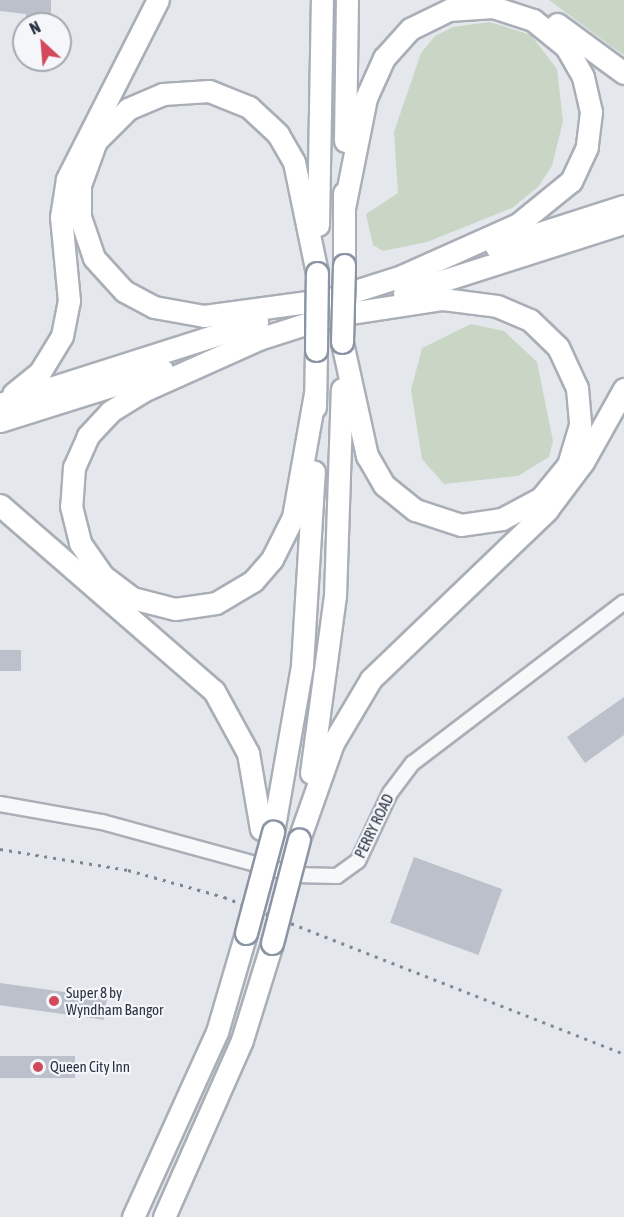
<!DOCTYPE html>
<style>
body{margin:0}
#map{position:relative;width:624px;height:1217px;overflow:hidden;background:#e4e7ec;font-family:"Asap Condensed",sans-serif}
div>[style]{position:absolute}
.green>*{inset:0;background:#c9d6c5}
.building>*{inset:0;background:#bbc0ca;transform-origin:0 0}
.roads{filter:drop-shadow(2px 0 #a9aeb7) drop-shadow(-2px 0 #a9aeb7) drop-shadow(0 2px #a9aeb7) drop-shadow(0 -2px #a9aeb7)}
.tertiary>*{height:14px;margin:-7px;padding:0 7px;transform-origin:7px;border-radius:7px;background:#f7f8fa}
.motorway>*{height:21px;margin:-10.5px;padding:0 10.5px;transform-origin:10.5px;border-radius:10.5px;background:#fff}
.rail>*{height:3px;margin-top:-1.5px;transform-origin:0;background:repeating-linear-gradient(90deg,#7d8696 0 3px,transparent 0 9px)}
.bridges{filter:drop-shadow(2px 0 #8b94a3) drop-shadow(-2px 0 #8b94a3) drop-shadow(0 2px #8b94a3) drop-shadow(0 -2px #8b94a3)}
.motorway-bridge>*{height:21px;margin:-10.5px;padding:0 10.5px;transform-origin:10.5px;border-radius:10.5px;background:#fff}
.dots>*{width:16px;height:16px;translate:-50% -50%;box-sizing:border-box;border:3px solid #f4f6f9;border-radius:50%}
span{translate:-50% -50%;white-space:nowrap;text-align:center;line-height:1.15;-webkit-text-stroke:4.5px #f4f6f9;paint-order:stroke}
.street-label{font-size:15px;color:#2b3445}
.poi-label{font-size:15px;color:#2b3445}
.left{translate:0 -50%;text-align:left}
.north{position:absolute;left:12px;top:12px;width:60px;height:60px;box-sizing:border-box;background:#f4f6f9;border:2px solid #a4a8b1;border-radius:50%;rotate:334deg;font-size:16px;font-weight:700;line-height:24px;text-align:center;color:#2b3445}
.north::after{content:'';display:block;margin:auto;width:21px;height:27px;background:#d1495b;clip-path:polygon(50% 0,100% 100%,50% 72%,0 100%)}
</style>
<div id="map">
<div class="green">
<div style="clip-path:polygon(549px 0,624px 0,624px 55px,612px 47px)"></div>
<div style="clip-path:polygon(490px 22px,531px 35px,557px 69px,563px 121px,552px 166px,538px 187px,512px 208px,427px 242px,383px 251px,373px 245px,366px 214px,398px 193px,394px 132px,421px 53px,435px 36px,453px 27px)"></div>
<div style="clip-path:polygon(471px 324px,504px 331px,537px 362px,553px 441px,549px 457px,518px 476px,444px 484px,422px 459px,411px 390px,422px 348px)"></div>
</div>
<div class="building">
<div style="clip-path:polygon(0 0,51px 0,51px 21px,26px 21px,26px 14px,0 11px)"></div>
<div style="left:0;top:650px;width:21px;height:21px"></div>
<div style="clip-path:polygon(624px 697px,624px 735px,585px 763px,567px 737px)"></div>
<div style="left:414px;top:857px;width:94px;height:70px;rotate:20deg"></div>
<div style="left:0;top:983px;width:108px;height:22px;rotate:8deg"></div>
<div style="left:0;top:1056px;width:75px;height:22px"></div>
</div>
<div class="roads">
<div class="tertiary">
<div style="left:0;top:804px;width:104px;rotate:10deg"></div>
<div style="left:102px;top:822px;width:201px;rotate:15.3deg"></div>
<div style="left:296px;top:875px;width:41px;rotate:1.4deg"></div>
<div style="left:337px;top:876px;width:26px;rotate:-36deg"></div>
<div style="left:358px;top:861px;width:75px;rotate:-64.8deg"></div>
<div style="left:390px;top:793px;width:38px;rotate:-53deg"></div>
<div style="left:413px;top:763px;width:265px;rotate:-37.3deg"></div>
</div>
<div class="motorway">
<div style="left:557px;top:24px;width:83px;rotate:36.2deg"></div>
<div style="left:345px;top:141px;width:141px;rotate:-89.2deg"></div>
<div style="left:344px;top:208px;width:112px;rotate:-78.7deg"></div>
<div style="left:366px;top:98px;width:44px;rotate:-65.8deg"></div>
<div style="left:384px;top:58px;width:39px;rotate:-48deg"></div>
<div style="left:410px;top:29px;width:43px;rotate:-26deg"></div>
<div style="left:449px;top:10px;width:44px;rotate:-3.9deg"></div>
<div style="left:493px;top:7px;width:42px;rotate:18deg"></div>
<div style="left:533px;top:20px;width:43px;rotate:39.3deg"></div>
<div style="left:566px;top:47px;width:34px;rotate:60deg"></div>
<div style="left:583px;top:77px;width:36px;rotate:77deg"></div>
<div style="left:591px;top:112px;width:35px;rotate:97deg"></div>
<div style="left:587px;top:147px;width:38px;rotate:115deg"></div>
<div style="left:571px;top:181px;width:68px;rotate:140.9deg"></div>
<div style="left:518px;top:224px;width:127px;rotate:155.9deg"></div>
<div style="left:318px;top:225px;width:225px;rotate:-89deg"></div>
<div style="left:496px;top:247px;width:134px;rotate:-17.8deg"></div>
<div style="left:344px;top:265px;width:72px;rotate:-90deg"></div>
<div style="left:317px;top:273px;width:113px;rotate:-101.7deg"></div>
<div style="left:294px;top:162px;width:32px;rotate:-120deg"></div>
<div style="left:278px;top:134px;width:40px;rotate:-137deg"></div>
<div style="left:249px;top:107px;width:43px;rotate:-158.2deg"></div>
<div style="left:209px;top:91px;width:46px;rotate:176.3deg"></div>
<div style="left:163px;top:94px;width:38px;rotate:157deg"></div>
<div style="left:128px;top:109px;width:45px;rotate:135deg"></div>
<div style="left:96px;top:141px;width:47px;rotate:110deg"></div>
<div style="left:80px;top:185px;width:32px;rotate:90deg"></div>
<div style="left:80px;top:217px;width:43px;rotate:71.1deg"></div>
<div style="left:94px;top:258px;width:45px;rotate:47.7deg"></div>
<div style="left:124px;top:291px;width:34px;rotate:28deg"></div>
<div style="left:154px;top:307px;width:51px;rotate:10.2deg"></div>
<div style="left:204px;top:316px;width:127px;rotate:-7.7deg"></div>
<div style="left:404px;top:293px;width:231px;rotate:-17.7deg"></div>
<div style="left:327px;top:300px;width:92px;rotate:-17.7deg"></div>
<div style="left:330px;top:316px;width:114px;rotate:-8.6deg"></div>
<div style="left:443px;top:299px;width:54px;rotate:7.4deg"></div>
<div style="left:497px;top:306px;width:36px;rotate:23deg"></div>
<div style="left:530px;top:320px;width:39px;rotate:44deg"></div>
<div style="left:558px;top:347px;width:45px;rotate:65.1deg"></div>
<div style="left:577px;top:388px;width:37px;rotate:85deg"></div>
<div style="left:580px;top:425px;width:42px;rotate:106.7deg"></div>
<div style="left:568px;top:465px;width:43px;rotate:129.3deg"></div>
<div style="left:541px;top:498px;width:44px;rotate:151.7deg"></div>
<div style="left:502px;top:519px;width:41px;rotate:171.7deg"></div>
<div style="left:461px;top:525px;width:48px;rotate:-161.9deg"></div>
<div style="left:415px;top:510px;width:40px;rotate:-141deg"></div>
<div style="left:384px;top:485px;width:34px;rotate:-120deg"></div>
<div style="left:367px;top:456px;width:117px;rotate:-102.4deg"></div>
<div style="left:259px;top:339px;width:127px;rotate:155.9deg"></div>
<div style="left:143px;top:391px;width:39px;rotate:148deg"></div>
<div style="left:110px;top:412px;width:33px;rotate:133deg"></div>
<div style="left:88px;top:436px;width:34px;rotate:114deg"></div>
<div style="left:74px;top:467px;width:39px;rotate:94deg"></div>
<div style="left:71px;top:506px;width:38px;rotate:76deg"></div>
<div style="left:80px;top:543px;width:40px;rotate:55.1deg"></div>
<div style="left:103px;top:576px;width:36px;rotate:37deg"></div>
<div style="left:132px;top:598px;width:44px;rotate:14.3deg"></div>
<div style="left:175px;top:609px;width:41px;rotate:-8.3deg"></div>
<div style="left:216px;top:603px;width:43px;rotate:-30.7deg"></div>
<div style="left:253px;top:581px;width:29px;rotate:-49deg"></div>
<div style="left:272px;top:559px;width:47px;rotate:-63.4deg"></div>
<div style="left:293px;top:517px;width:125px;rotate:-79.9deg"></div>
<div style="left:246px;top:343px;width:92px;rotate:-17.7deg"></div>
<div style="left:13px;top:394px;width:35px;rotate:-39deg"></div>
<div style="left:40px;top:372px;width:42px;rotate:-58.6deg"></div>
<div style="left:62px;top:336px;width:36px;rotate:-79deg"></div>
<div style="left:69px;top:301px;width:84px;rotate:-95.4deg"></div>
<div style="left:61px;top:217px;width:38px;rotate:-81deg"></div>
<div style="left:67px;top:179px;width:201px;rotate:-63.1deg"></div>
<div style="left:0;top:404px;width:270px;rotate:-17.7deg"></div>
<div style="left:315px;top:407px;width:57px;rotate:-89deg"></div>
<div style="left:0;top:421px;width:170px;rotate:-17.5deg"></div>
<div style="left:0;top:505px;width:284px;rotate:41deg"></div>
<div style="left:214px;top:691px;width:71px;rotate:61.3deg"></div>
<div style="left:248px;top:753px;width:77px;rotate:80.3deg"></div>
<div style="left:311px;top:773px;width:179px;rotate:-82.3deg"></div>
<div style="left:335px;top:596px;width:207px;rotate:-88.1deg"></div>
<div style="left:273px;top:832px;width:169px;rotate:-80.1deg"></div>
<div style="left:302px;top:665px;width:194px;rotate:-86.5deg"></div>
<div style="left:299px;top:839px;width:102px;rotate:-70.5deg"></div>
<div style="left:333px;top:743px;width:74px;rotate:-59.3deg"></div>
<div style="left:371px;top:679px;width:244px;rotate:-43.8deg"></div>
<div style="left:547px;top:510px;width:60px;rotate:-53.1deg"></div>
<div style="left:583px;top:462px;width:84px;rotate:-60.7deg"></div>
<div style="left:133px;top:1217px;width:203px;rotate:-65.6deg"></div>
<div style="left:217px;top:1032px;width:103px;rotate:-73.7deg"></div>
<div style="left:164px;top:1217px;width:193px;rotate:-66.2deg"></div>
<div style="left:242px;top:1040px;width:102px;rotate:-72.8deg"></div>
</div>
</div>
<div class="rail">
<div style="left:0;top:849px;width:130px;rotate:9.3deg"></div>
<div style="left:128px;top:870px;width:100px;rotate:15.7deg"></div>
<div style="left:224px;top:897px;width:430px;rotate:21.4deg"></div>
</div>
<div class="bridges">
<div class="motorway-bridge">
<div style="left:342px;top:342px;width:77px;rotate:-88.5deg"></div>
<div style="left:316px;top:350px;width:77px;rotate:-89.3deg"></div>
<div style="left:246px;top:933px;width:105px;rotate:-75deg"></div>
<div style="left:272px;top:943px;width:107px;rotate:-75.4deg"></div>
</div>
</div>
<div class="dots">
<div style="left:54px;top:1001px;background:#d1495b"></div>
<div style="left:38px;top:1067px;background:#d1495b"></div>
</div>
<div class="street-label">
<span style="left:374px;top:826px;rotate:-64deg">PERRY ROAD</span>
</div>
<div class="poi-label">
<span class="left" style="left:66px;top:1001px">Super 8 by<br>Wyndham Bangor</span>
<span class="left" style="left:50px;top:1067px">Queen City Inn</span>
</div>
<div class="north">N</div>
</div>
